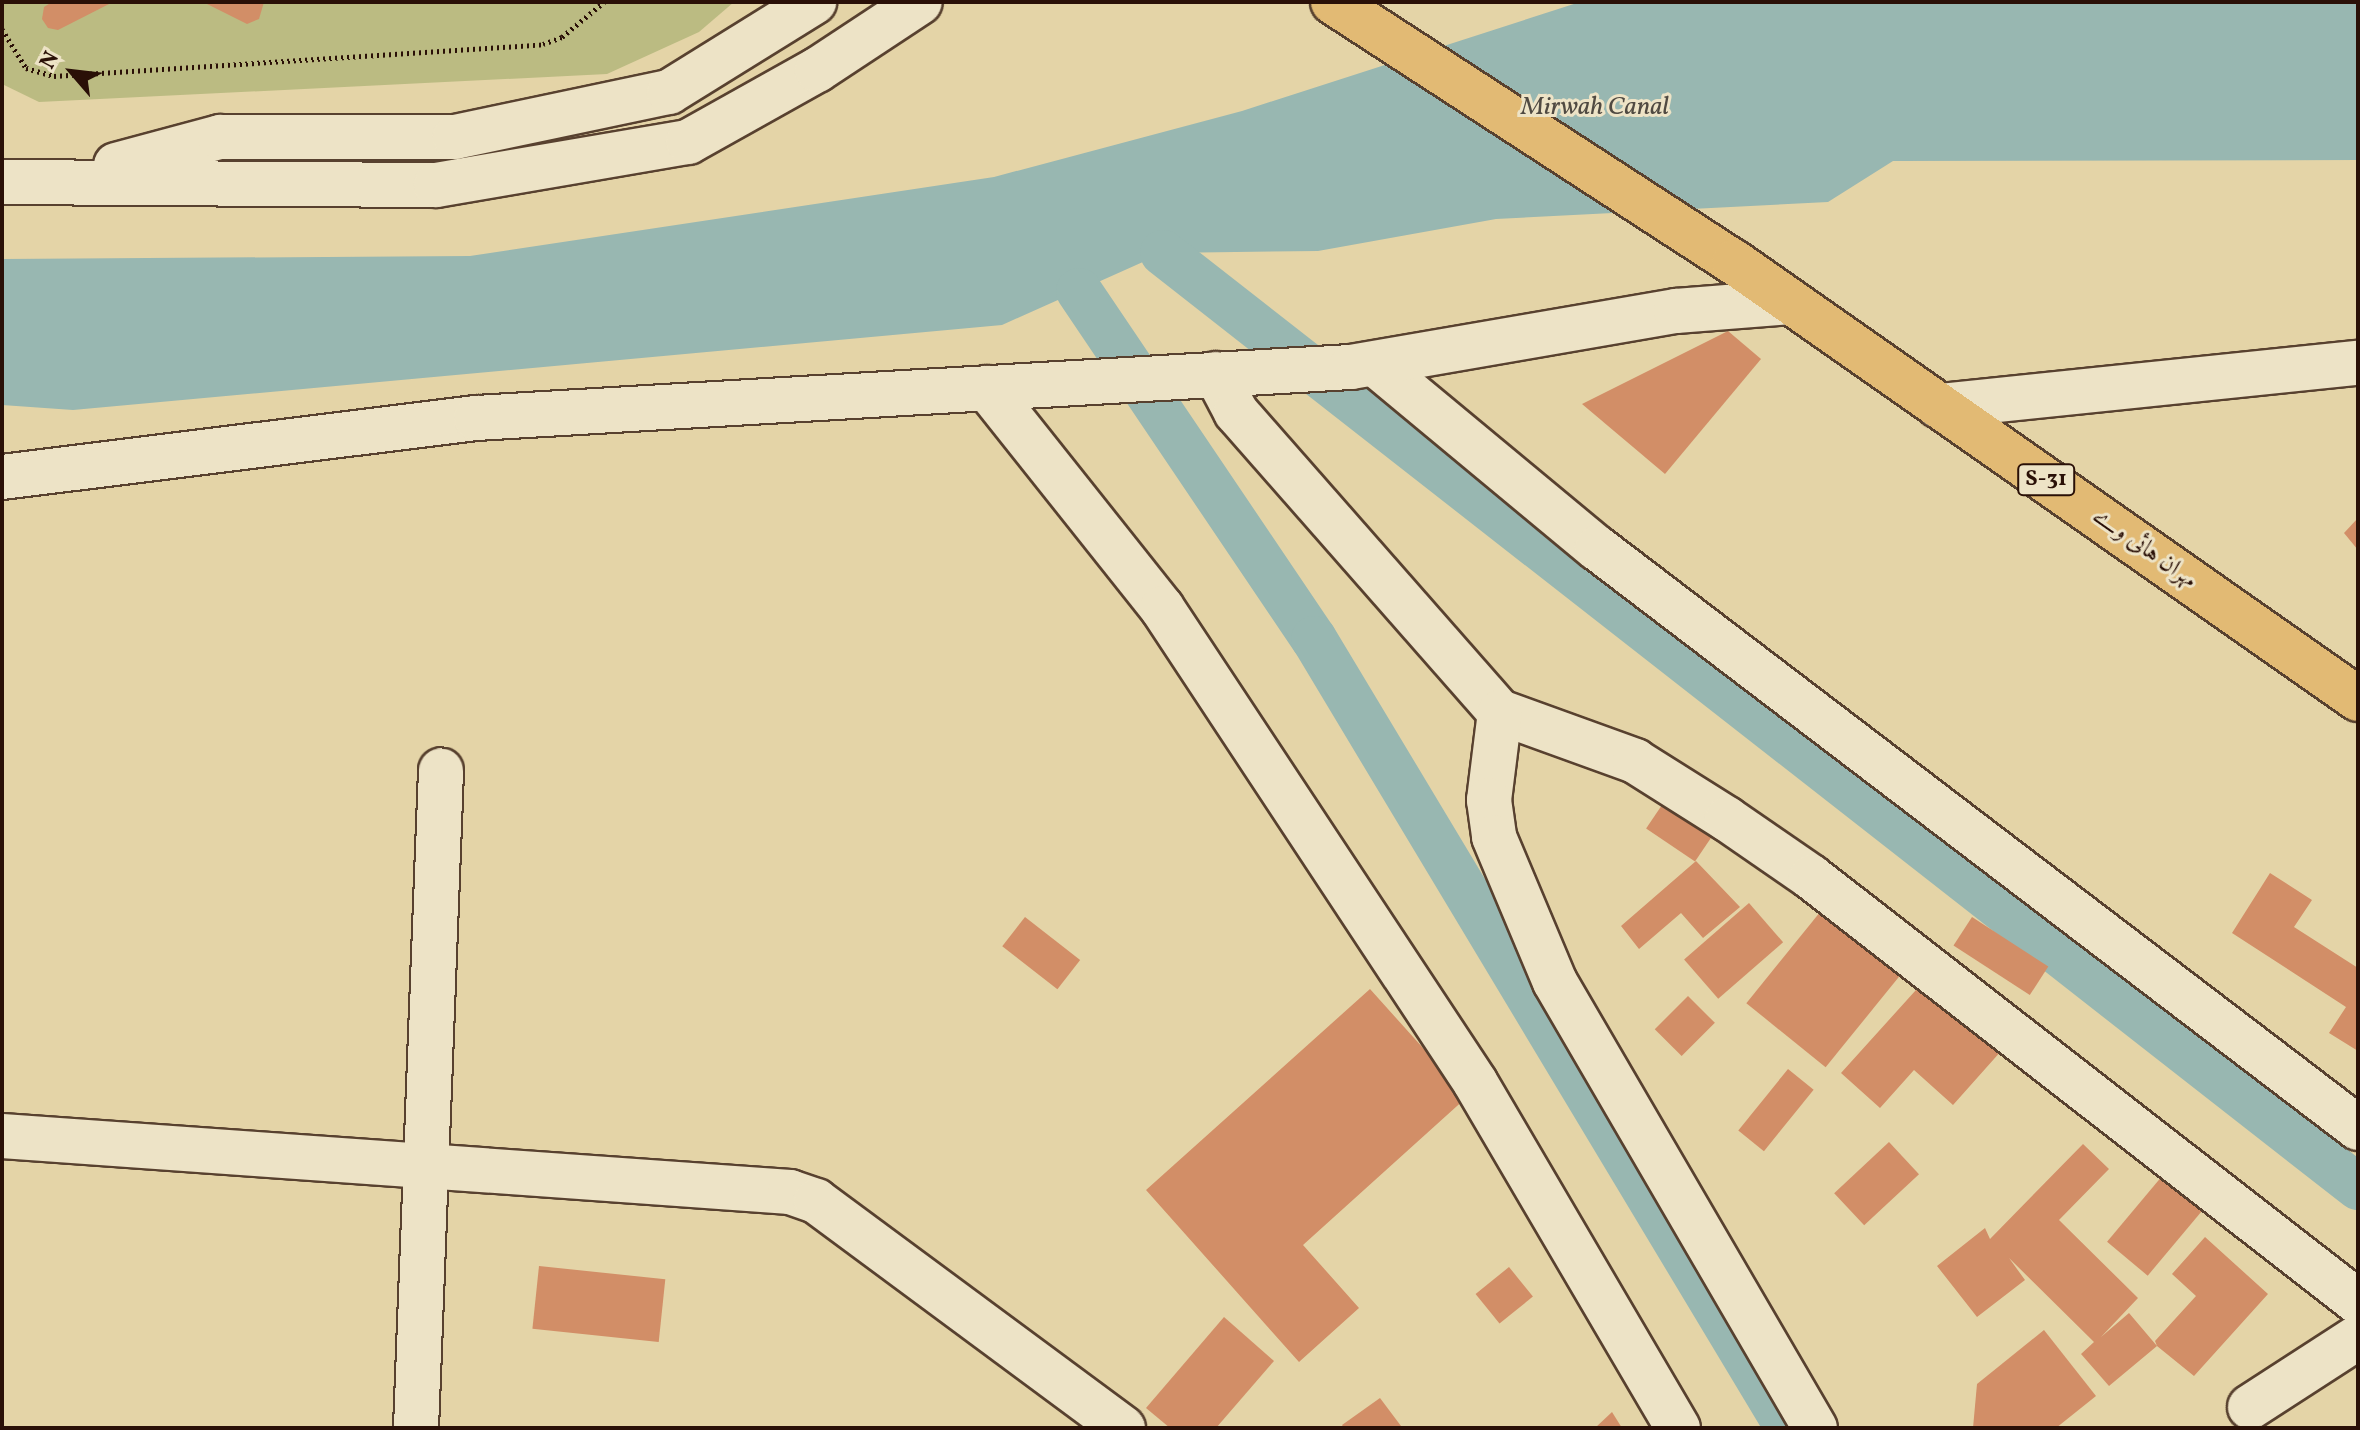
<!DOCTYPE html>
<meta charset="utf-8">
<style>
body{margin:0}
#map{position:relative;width:2360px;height:1430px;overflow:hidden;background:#e4d4a7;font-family:Vollkorn,Amiri,serif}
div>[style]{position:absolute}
.green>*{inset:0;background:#bbbb82}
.water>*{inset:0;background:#98b7b1}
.canal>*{height:46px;margin:-23px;padding:0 23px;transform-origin:23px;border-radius:23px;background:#98b7b1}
.building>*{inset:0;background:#d28e67;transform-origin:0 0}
.path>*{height:5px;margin-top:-2.5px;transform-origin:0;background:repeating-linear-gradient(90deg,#2a1007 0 2px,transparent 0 6px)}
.roads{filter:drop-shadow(2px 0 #58412f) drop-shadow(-2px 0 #58412f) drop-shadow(0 2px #58412f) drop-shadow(0 -2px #58412f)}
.minor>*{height:44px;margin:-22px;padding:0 22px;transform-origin:22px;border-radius:22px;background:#ede3c6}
.primary>*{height:44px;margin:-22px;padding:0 22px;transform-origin:22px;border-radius:22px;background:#e2ba74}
span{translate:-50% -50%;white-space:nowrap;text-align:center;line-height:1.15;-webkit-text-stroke:6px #ede3c6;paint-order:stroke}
.shield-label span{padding:2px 6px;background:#ede3c6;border:2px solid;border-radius:6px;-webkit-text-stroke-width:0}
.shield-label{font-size:22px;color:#2a1007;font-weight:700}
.street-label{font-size:24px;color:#2a1007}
.water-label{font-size:26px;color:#504a42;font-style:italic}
.frame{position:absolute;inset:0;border:4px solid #2a1007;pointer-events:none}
.north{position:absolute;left:32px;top:32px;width:80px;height:80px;-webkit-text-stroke:6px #ede3c6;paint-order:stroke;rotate:298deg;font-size:22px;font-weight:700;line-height:32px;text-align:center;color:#2a1007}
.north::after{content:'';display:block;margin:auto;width:28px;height:36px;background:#2a1007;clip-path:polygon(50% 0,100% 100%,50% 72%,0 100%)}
</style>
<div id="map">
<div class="green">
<div style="clip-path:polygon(2px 2px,734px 2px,699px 32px,607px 74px,39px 102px,2px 84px)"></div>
</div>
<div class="water">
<div style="clip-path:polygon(1580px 2px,2358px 2px,2358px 160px,1893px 161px,1828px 202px,1496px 219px,1318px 251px,1163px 253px,1002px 325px,73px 410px,2px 405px,2px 259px,470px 256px,994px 177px,1242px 111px)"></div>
</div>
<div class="canal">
<div style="left:1163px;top:253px;width:1517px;rotate:38.01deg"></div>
<div style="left:1079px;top:291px;width:420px;rotate:56deg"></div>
<div style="left:1314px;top:639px;width:920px;rotate:59deg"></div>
</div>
<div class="building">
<div style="clip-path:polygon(113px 2px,58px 30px,48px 28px,42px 19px,44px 7px,52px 2px)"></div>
<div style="clip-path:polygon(203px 2px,264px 2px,259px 19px,247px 24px)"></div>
<div style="clip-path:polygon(1728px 331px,1761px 359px,1665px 474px,1582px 404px)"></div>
<div style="clip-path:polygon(2358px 518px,2358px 550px,2344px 533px)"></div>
<div style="left:1664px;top:802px;width:59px;height:32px;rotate:34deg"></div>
<div style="clip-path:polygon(1696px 861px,1740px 907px,1703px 938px,1681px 913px,1639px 949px,1621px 926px)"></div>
<div style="clip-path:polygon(2270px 873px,2312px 900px,2294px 927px,2358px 968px,2358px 1051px,2329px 1033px,2346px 1007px,2232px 933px)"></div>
<div style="left:1749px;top:903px;width:52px;height:86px;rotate:49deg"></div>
<div style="left:1825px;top:906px;width:102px;height:125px;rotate:39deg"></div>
<div style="left:1025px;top:917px;width:70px;height:37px;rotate:38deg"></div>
<div style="left:1972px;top:917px;width:91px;height:34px;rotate:33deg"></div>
<div style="clip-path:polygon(1925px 980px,2002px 1050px,1953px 1105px,1914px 1070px,1880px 1108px,1841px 1073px)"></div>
<div style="clip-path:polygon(1370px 989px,1467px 1097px,1303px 1245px,1359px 1308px,1299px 1362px,1146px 1190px)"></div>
<div style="left:1688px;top:996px;width:38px;height:47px;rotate:45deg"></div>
<div style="left:1788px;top:1069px;width:33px;height:79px;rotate:39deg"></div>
<div style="left:1889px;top:1142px;width:44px;height:75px;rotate:47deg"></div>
<div style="clip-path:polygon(2083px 1144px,2109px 1169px,2059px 1220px,2138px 1298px,2101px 1337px,2129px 1313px,2157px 1346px,2155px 1341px,2196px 1296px,2172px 1274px,2205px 1237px,2268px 1294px,2194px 1376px,2157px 1346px,2109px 1386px,2081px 1354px,2094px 1342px,2009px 1258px,2025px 1280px,1977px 1317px,1937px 1266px,1985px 1228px,1990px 1239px)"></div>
<div style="left:2163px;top:1175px;width:53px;height:87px;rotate:40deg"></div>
<div style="left:539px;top:1266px;width:127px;height:63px;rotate:6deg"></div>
<div style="left:1509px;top:1267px;width:38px;height:43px;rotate:51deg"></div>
<div style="clip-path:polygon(1224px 1317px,1274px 1361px,1216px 1428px,1170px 1428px,1146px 1408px)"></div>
<div style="clip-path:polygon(2044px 1330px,2096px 1396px,2056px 1428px,1973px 1428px,1977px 1384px)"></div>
<div style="clip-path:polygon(1380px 1398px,1401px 1426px,1344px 1428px,1342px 1425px)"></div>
<div style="clip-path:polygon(1612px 1412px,1622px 1428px,1595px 1428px)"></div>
</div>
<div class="path">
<div style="left:2px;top:29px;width:46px;rotate:58.4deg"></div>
<div style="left:26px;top:68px;width:29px;rotate:16deg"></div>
<div style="left:54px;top:76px;width:490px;rotate:-3.7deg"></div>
<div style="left:543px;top:44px;width:20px;rotate:-20deg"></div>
<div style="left:562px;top:37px;width:55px;rotate:-39.8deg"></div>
</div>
<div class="roads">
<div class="minor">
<div style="left:116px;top:165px;width:108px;rotate:-15.1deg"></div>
<div style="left:220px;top:137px;width:235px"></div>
<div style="left:455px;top:137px;width:219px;rotate:-11.9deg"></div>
<div style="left:669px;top:92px;width:171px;rotate:-31.8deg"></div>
<div style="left:2px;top:182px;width:434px;rotate:0.4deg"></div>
<div style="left:436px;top:185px;width:256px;rotate:-9.7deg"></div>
<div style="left:688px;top:142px;width:148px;rotate:-29.2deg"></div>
<div style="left:817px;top:70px;width:123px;rotate:-33.4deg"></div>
<div style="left:1375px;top:364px;width:288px;rotate:39.7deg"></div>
<div style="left:1597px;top:548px;width:957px;rotate:37.31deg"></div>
<div style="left:1216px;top:374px;width:43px;rotate:62.2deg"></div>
<div style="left:1236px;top:412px;width:400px;rotate:48.7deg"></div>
<div style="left:1500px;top:712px;width:144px;rotate:19.9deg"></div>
<div style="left:1635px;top:761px;width:109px;rotate:32.2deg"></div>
<div style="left:1727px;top:819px;width:102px;rotate:34.6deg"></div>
<div style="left:1811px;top:877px;width:693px;rotate:37.85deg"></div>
<div style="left:987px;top:388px;width:281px;rotate:51.5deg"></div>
<div style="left:1162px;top:608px;width:568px;rotate:56.56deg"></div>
<div style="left:1475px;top:1082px;width:401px;rotate:59.6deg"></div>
<div style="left:1939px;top:406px;width:421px;rotate:-5.9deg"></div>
<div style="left:2px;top:477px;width:478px;rotate:-7.1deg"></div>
<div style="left:476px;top:418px;width:876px;rotate:-3.34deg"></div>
<div style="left:1351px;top:367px;width:330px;rotate:-9.8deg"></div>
<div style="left:1676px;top:311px;width:115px;rotate:-4.5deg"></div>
<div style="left:1500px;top:712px;width:89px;rotate:97.1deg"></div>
<div style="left:1489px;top:800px;width:37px;rotate:82deg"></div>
<div style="left:1494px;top:837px;width:157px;rotate:67.2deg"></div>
<div style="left:1555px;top:982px;width:516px;rotate:59.76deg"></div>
<div style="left:2px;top:1136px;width:790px;rotate:4.06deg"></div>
<div style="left:790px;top:1192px;width:28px;rotate:19deg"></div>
<div style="left:816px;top:1201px;width:382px;rotate:36.5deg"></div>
<div style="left:2250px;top:1407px;width:129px;rotate:-32.9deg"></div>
<div style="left:416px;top:1428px;width:658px;rotate:-87.82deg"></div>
</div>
<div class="primary">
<div style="left:1333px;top:2px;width:478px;rotate:33deg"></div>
<div style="left:1734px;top:262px;width:762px;rotate:35deg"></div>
</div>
</div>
<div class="shield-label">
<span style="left:2046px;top:480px">S-31</span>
</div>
<div class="street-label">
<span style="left:2144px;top:549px;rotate:35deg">مہران ہائی وے</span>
</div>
<div class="water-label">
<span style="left:1595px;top:108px">Mirwah Canal</span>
</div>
<div class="frame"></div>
<div class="north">N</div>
</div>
